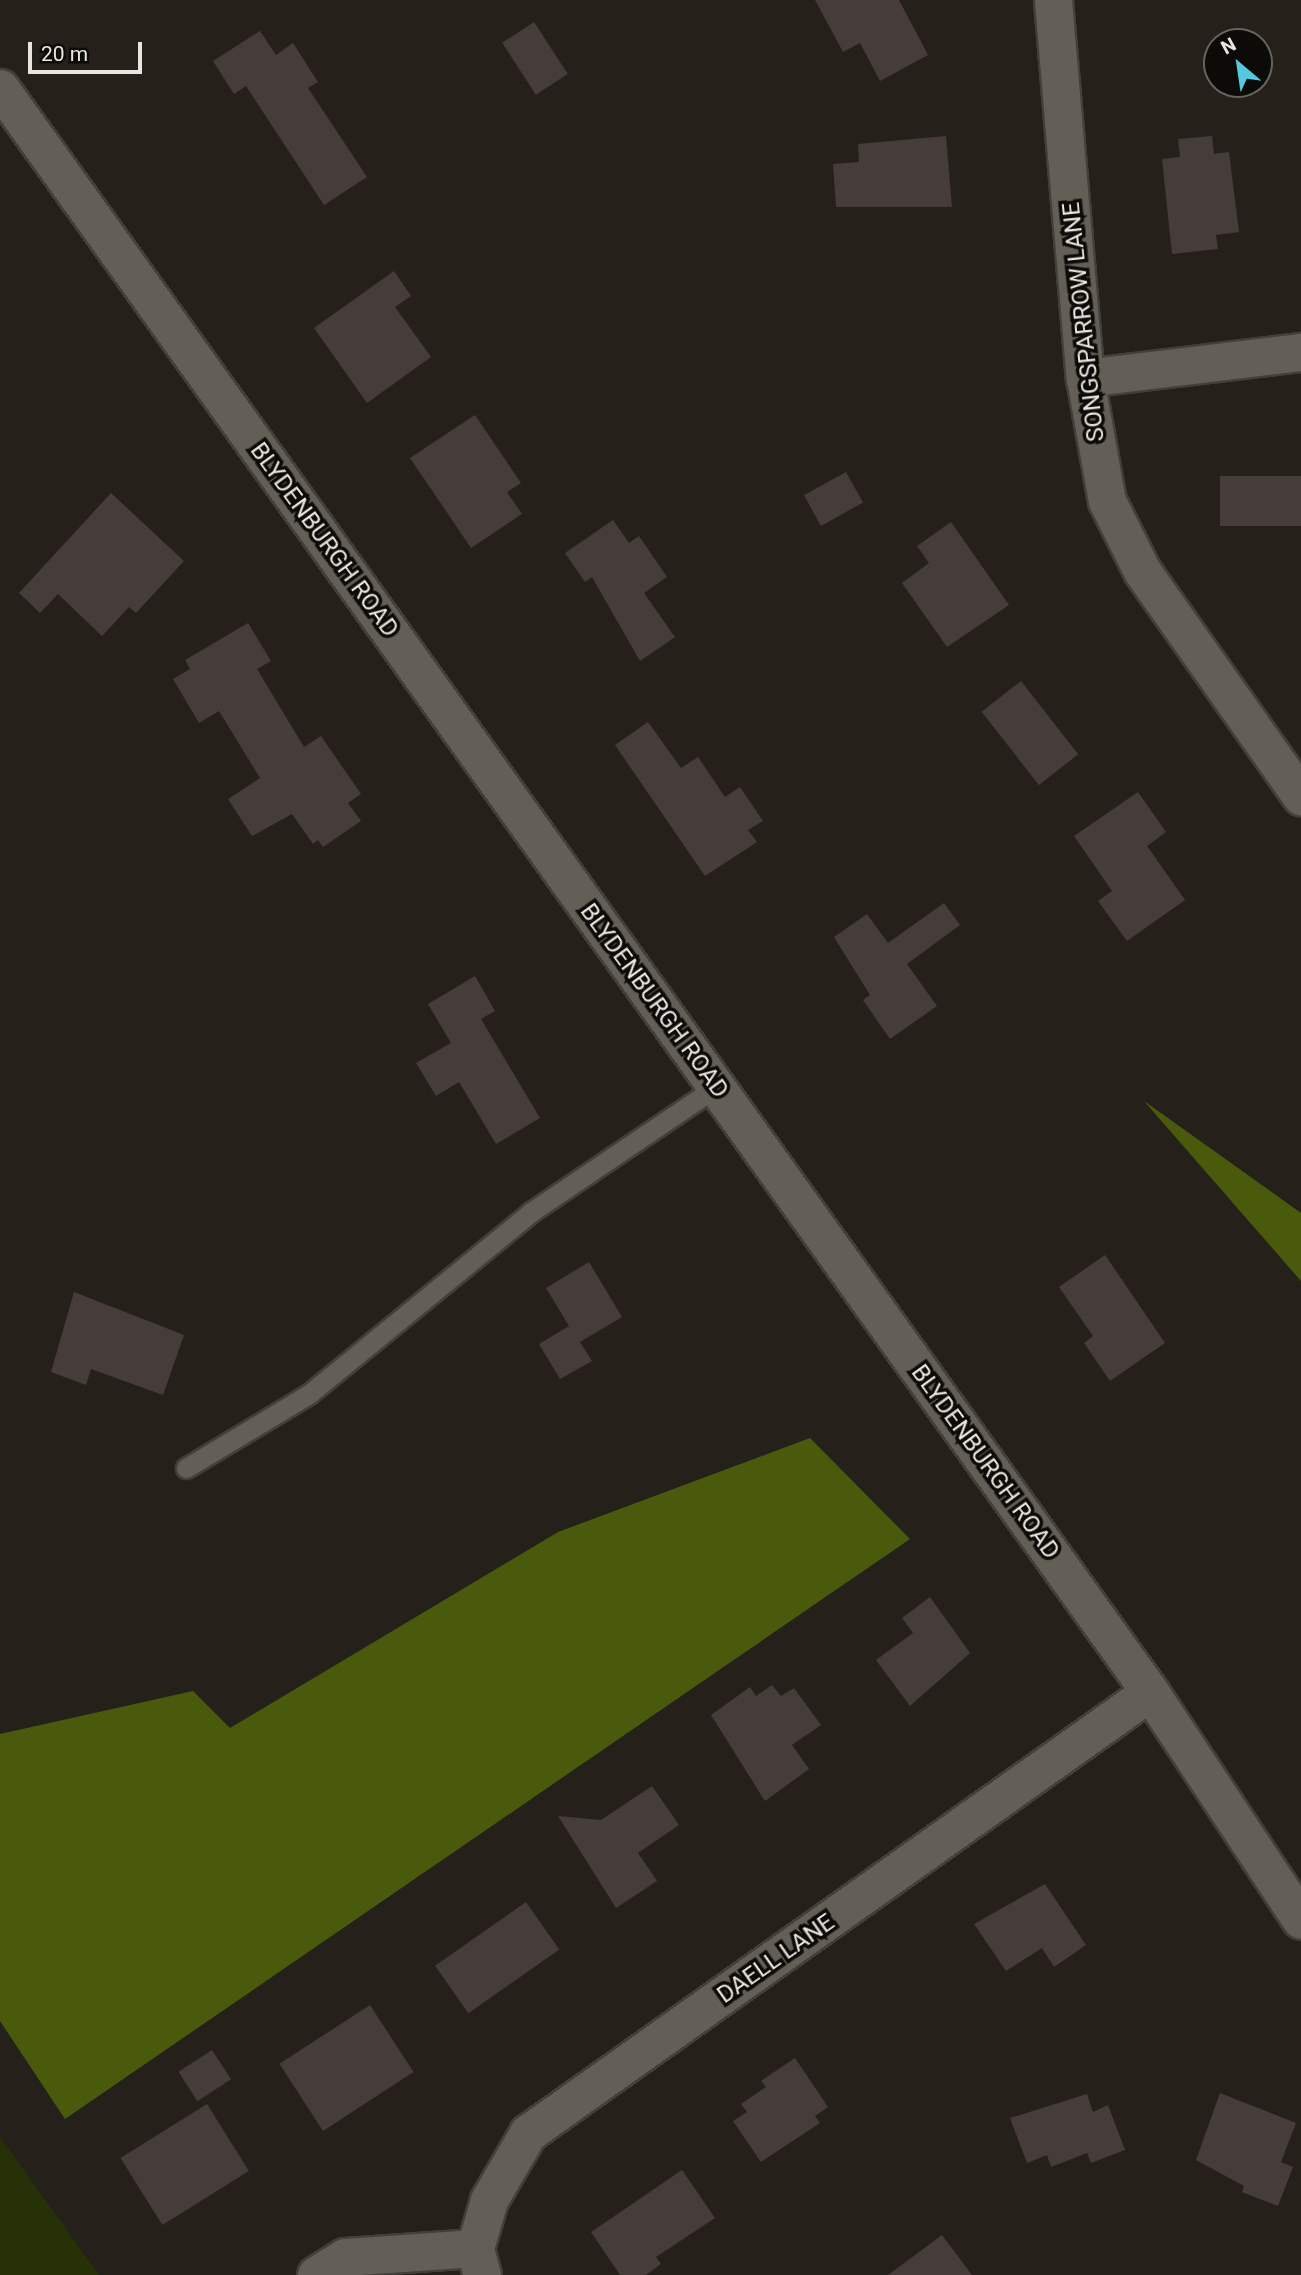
<!DOCTYPE html>
<style>
body{margin:0}
#map{position:relative;width:1301px;height:2275px;overflow:hidden;background:#25211a;font-family:Roboto,sans-serif}
div>[style]{position:absolute}
.green>*{inset:0;background:#273108}
.forest>*{inset:0;background:#495a0d}
.building>*{inset:0;background:#463c39;transform-origin:0 0}
.roads{filter:drop-shadow(2px 0 #433f3a) drop-shadow(-2px 0 #433f3a) drop-shadow(0 2px #433f3a) drop-shadow(0 -2px #433f3a)}
.service>*{height:19px;margin:-9.5px;padding:0 9.5px;transform-origin:9.5px;border-radius:9.5px;background:#645f56}
.minor>*{height:37px;margin:-18.5px;padding:0 18.5px;transform-origin:18.5px;border-radius:18.5px;background:#645f56}
span{translate:-50% -50%;white-space:nowrap;text-align:center;line-height:1.15;-webkit-text-stroke:7px #0c0b08;paint-order:stroke}
.street-label{font-size:24px;color:#e9e6e1}
.north{position:absolute;left:1203px;top:28px;width:70px;height:70px;box-sizing:border-box;background:#0c0b08;border:2px solid #64635f;border-radius:50%;rotate:331deg;font-size:19px;font-weight:700;line-height:28px;text-align:center;color:#e9e6e1}
.north::after{content:'';display:block;margin:auto;width:24px;height:32px;background:#55cadf;clip-path:polygon(50% 0,100% 100%,50% 72%,0 100%)}
.scale{position:absolute;left:28px;top:42px;width:114px;height:32px;box-sizing:border-box;border:4px solid #e9e6e1;border-top:0;padding-left:9px;font-size:21px;line-height:24px;white-space:nowrap;color:#e9e6e1;-webkit-text-stroke:5px #0c0b08;paint-order:stroke}
</style>
<div id="map">
<div class="green">
<div style="clip-path:polygon(0 2137px,99px 2275px,0 2275px)"></div>
</div>
<div class="forest">
<div style="clip-path:polygon(1144px 1101px,1301px 1213px,1301px 1281px)"></div>
<div style="clip-path:polygon(810px 1438px,910px 1539px,65px 2119px,0 2021px,0 1734px,193px 1691px,230px 1728px,558px 1532px)"></div>
</div>
<div class="building">
<div style="clip-path:polygon(815px 0,899px 0,928px 55px,880px 81px,860px 43px,843px 52px)"></div>
<div style="left:534px;top:22px;width:62px;height:38px;rotate:57deg"></div>
<div style="clip-path:polygon(260px 31px,276px 55px,293px 43px,318px 82px,308px 88px,367px 177px,324px 205px,246px 86px,234px 94px,213px 61px)"></div>
<div style="clip-path:polygon(946px 136px,952px 207px,836px 207px,833px 164px,859px 162px,858px 144px)"></div>
<div style="clip-path:polygon(1212px 136px,1214px 154px,1229px 152px,1239px 232px,1216px 235px,1218px 249px,1172px 254px,1162px 159px,1180px 157px,1178px 139px)"></div>
<div style="clip-path:polygon(394px 271px,411px 296px,395px 307px,431px 357px,367px 403px,314px 328px)"></div>
<div style="clip-path:polygon(475px 415px,521px 483px,507px 492px,522px 514px,471px 548px,410px 458px)"></div>
<div style="left:846px;top:472px;width:35px;height:48px;rotate:61deg"></div>
<div style="left:1301px;top:476px;width:50px;height:81px;rotate:90deg"></div>
<div style="clip-path:polygon(111px 493px,184px 561px,136px 613px,129px 607px,102px 636px,58px 594px,40px 613px,19px 593px)"></div>
<div style="clip-path:polygon(613px 520px,629px 543px,639px 536px,667px 577px,644px 593px,675px 637px,640px 661px,592px 577px,585px 582px,565px 553px)"></div>
<div style="clip-path:polygon(951px 522px,1009px 605px,947px 647px,902px 583px,929px 563px,917px 546px)"></div>
<div style="clip-path:polygon(248px 623px,271px 661px,257px 669px,304px 747px,321px 736px,361px 794px,348px 803px,361px 821px,323px 847px,318px 840px,313px 844px,292px 814px,252px 836px,228px 799px,260px 778px,219px 711px,199px 723px,173px 679px,190px 669px,185px 660px)"></div>
<div style="left:1021px;top:681px;width:93px;height:50px;rotate:52deg"></div>
<div style="clip-path:polygon(648px 722px,681px 768px,698px 757px,725px 797px,740px 787px,763px 821px,748px 830px,757px 842px,705px 876px,615px 745px)"></div>
<div style="clip-path:polygon(1138px 792px,1166px 832px,1147px 846px,1185px 900px,1127px 941px,1098px 901px,1112px 891px,1074px 836px)"></div>
<div style="clip-path:polygon(944px 903px,960px 925px,907px 964px,937px 1006px,890px 1039px,863px 1000px,870px 995px,834px 937px,867px 914px,888px 943px)"></div>
<div style="clip-path:polygon(475px 976px,495px 1011px,481px 1019px,540px 1118px,496px 1144px,459px 1082px,436px 1096px,416px 1063px,451px 1043px,428px 1004px)"></div>
<div style="clip-path:polygon(1105px 1255px,1165px 1343px,1110px 1381px,1084px 1343px,1093px 1336px,1059px 1287px)"></div>
<div style="clip-path:polygon(589px 1262px,622px 1317px,580px 1342px,592px 1361px,560px 1379px,539px 1344px,569px 1326px,546px 1288px)"></div>
<div style="clip-path:polygon(74px 1292px,184px 1335px,163px 1395px,91px 1369px,86px 1385px,51px 1372px)"></div>
<div style="clip-path:polygon(930px 1597px,970px 1653px,910px 1706px,876px 1660px,913px 1633px,902px 1618px)"></div>
<div style="clip-path:polygon(772px 1685px,781px 1696px,794px 1688px,821px 1725px,792px 1745px,809px 1769px,765px 1801px,711px 1715px,750px 1687px,756px 1696px)"></div>
<div style="clip-path:polygon(652px 1786px,679px 1825px,638px 1853px,657px 1881px,616px 1908px,558px 1816px,601px 1820px)"></div>
<div style="clip-path:polygon(1045px 1884px,1086px 1945px,1054px 1967px,1042px 1948px,1006px 1971px,974px 1924px)"></div>
<div style="left:526px;top:1902px;width:58px;height:111px;rotate:55deg"></div>
<div style="left:370px;top:2005px;width:80px;height:108px;rotate:57deg"></div>
<div style="left:212px;top:2050px;width:35px;height:40px;rotate:57deg"></div>
<div style="clip-path:polygon(795px 2058px,828px 2107px,815px 2116px,820px 2123px,761px 2162px,733px 2121px,747px 2112px,741px 2104px,766px 2087px,761px 2081px)"></div>
<div style="clip-path:polygon(1220px 2093px,1296px 2123px,1281px 2162px,1293px 2167px,1278px 2206px,1242px 2192px,1244px 2186px,1196px 2160px)"></div>
<div style="clip-path:polygon(1087px 2094px,1093px 2112px,1108px 2105px,1125px 2150px,1091px 2163px,1087px 2153px,1051px 2167px,1047px 2155px,1027px 2163px,1010px 2118px)"></div>
<div style="left:207px;top:2104px;width:79px;height:102px;rotate:58deg"></div>
<div style="clip-path:polygon(682px 2170px,715px 2218px,656px 2257px,661px 2264px,646px 2275px,620px 2275px,591px 2232px)"></div>
<div style="clip-path:polygon(942px 2235px,972px 2275px,888px 2275px)"></div>
</div>
<div class="roads">
<div class="service">
<div style="left:186px;top:1468px;width:144px;rotate:-31deg"></div>
<div style="left:309px;top:1394px;width:287px;rotate:-39.3deg"></div>
<div style="left:531px;top:1212px;width:223px;rotate:-34deg"></div>
</div>
<div class="minor">
<div style="left:1053px;top:0;width:379px;rotate:85.2deg"></div>
<div style="left:1085px;top:378px;width:125px;rotate:79.9deg"></div>
<div style="left:1107px;top:501px;width:78px;rotate:63.4deg"></div>
<div style="left:1142px;top:571px;width:276px;rotate:54.8deg"></div>
<div style="left:0;top:88px;width:1974px;rotate:54.36deg"></div>
<div style="left:1150px;top:1692px;width:273px;rotate:56.5deg"></div>
<div style="left:1085px;top:378px;width:218px;rotate:-6.9deg"></div>
<div style="left:316px;top:2275px;width:34px;rotate:-32deg"></div>
<div style="left:345px;top:2257px;width:130px;rotate:-4deg"></div>
<div style="left:482px;top:2275px;width:28px;rotate:-105deg"></div>
<div style="left:475px;top:2248px;width:50px;rotate:-73.7deg"></div>
<div style="left:489px;top:2200px;width:78px;rotate:-59.8deg"></div>
<div style="left:528px;top:2133px;width:762px;rotate:-35.34deg"></div>
</div>
</div>
<div class="street-label">
<span style="left:1084px;top:322px;rotate:-96deg">SONGSPARROW LANE</span>
<span style="left:324px;top:540px;rotate:54deg">BLYDENBURGH ROAD</span>
<span style="left:654px;top:1001px;rotate:54deg">BLYDENBURGH ROAD</span>
<span style="left:985px;top:1462px;rotate:54deg">BLYDENBURGH ROAD</span>
<span style="left:776px;top:1959px;rotate:-35deg">DAELL LANE</span>
</div>
<div class="north">N</div>
<div class="scale">20 m</div>
</div>
